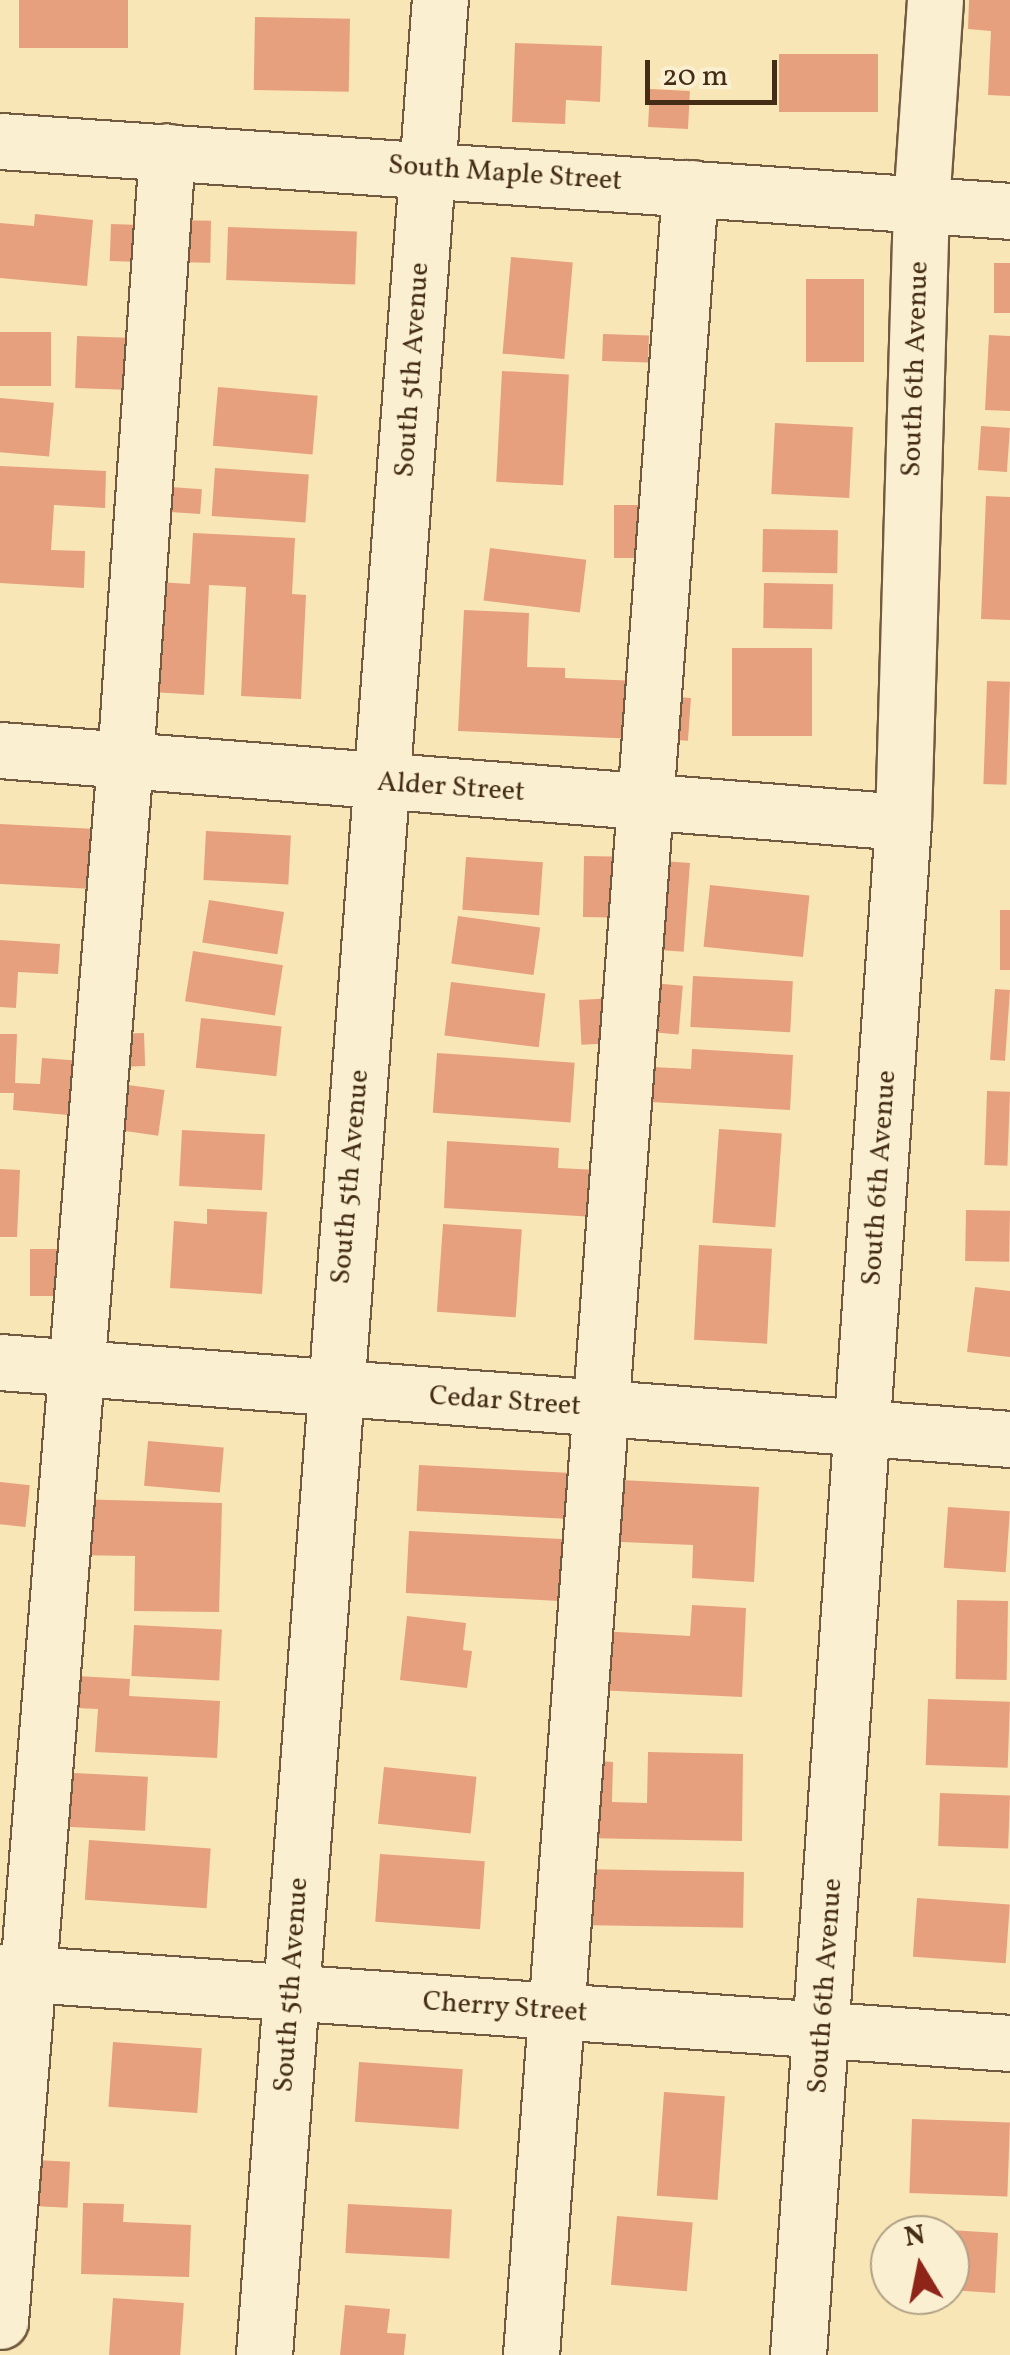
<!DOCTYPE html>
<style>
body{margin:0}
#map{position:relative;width:1010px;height:2355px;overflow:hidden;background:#f8e6b7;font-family:Vollkorn,serif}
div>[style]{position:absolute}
.building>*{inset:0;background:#e7a07e;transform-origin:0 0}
.roads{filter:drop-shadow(2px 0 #715a3f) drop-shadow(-2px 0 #715a3f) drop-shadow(0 2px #715a3f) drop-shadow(0 -2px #715a3f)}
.minor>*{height:55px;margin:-27.5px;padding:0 27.5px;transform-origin:27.5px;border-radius:27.5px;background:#faefd0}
span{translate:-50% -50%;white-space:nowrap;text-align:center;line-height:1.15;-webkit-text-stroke:10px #faefd0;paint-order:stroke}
.street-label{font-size:28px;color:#442c17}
.north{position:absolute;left:870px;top:2215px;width:100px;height:100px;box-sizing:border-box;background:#faefd0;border:2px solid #b1a186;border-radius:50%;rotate:350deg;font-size:28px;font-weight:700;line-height:40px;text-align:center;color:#442c17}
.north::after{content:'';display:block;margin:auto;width:35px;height:45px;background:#8f2418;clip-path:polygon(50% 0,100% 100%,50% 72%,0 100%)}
.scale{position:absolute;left:645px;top:60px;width:132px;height:45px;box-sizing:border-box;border:5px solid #442c17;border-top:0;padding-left:12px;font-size:30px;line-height:35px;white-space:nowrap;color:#442c17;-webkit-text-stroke:8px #faefd0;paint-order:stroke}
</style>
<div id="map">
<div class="building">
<div style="left:19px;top:0;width:109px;height:48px"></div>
<div style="clip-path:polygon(969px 0,1010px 0,1010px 96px,988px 95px,991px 31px,968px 29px)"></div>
<div style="left:255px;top:17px;width:95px;height:73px;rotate:1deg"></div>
<div style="clip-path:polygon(515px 43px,602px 46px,600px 102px,566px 100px,565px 124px,512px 122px)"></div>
<div style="left:779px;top:54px;width:99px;height:58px"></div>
<div style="left:650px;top:89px;width:40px;height:38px;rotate:3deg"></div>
<div style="clip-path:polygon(35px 214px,93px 220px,87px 286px,0 278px,0 223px,34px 226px)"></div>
<div style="left:170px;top:220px;width:41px;height:42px;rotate:1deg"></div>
<div style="left:111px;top:224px;width:30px;height:37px;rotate:2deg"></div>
<div style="left:228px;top:227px;width:129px;height:53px;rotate:2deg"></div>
<div style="left:511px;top:257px;width:62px;height:97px;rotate:5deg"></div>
<div style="left:994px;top:263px;width:16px;height:50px"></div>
<div style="left:806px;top:279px;width:58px;height:83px"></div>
<div style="left:0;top:332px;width:51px;height:54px"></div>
<div style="left:603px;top:334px;width:46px;height:27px;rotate:2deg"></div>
<div style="clip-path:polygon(989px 335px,1010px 336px,1010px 411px,985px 410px)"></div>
<div style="left:77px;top:336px;width:50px;height:52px;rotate:2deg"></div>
<div style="left:502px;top:371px;width:67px;height:111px;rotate:3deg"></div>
<div style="left:218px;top:387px;width:100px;height:59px;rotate:5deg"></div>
<div style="left:0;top:398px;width:54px;height:54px;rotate:5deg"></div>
<div style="left:775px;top:423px;width:78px;height:71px;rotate:3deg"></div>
<div style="left:981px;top:426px;width:29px;height:44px;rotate:4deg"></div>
<div style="clip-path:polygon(0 466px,106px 471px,105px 508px,54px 505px,51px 550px,85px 551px,84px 588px,0 583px)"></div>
<div style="left:215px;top:468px;width:94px;height:48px;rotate:4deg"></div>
<div style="left:157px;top:486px;width:45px;height:25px;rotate:4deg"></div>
<div style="clip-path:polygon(986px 496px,1010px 497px,1010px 620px,981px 619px)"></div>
<div style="left:614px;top:505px;width:31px;height:53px"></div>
<div style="left:763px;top:529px;width:75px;height:43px;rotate:1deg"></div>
<div style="clip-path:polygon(193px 533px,295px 538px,292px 594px,306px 595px,301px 699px,241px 696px,246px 587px,209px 585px,204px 695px,151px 692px,157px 582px,190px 584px)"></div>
<div style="left:490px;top:548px;width:97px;height:53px;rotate:7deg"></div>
<div style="left:764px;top:583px;width:69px;height:45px;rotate:1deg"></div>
<div style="clip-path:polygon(464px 610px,529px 613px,527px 667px,565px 668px,565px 678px,639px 681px,636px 739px,458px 731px)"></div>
<div style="left:812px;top:648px;width:88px;height:80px;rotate:90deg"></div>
<div style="left:987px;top:681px;width:23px;height:103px;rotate:2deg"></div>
<div style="left:663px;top:696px;width:28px;height:43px;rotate:4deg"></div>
<div style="left:0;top:824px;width:101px;height:60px;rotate:3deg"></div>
<div style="left:206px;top:831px;width:85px;height:49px;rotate:3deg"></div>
<div style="left:584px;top:856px;width:42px;height:61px;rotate:1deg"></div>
<div style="left:466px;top:857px;width:77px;height:53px;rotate:4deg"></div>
<div style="left:648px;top:860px;width:42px;height:89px;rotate:4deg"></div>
<div style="left:710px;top:885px;width:100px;height:62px;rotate:6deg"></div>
<div style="left:209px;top:900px;width:76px;height:43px;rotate:9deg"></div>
<div style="left:1000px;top:910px;width:10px;height:60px"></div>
<div style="left:458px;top:916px;width:83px;height:48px;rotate:8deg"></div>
<div style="clip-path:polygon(0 940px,60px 944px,58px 974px,18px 972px,16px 1008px,0 1007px)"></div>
<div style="left:193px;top:951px;width:91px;height:51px;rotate:9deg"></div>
<div style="left:693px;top:976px;width:100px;height:51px;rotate:3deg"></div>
<div style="left:451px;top:982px;width:95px;height:54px;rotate:7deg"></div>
<div style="left:641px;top:982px;width:42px;height:49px;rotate:5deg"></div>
<div style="left:995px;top:989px;width:15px;height:71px;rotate:4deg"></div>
<div style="left:615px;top:998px;width:45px;height:36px;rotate:87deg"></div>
<div style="left:201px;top:1018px;width:81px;height:50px;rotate:6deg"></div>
<div style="left:144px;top:1033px;width:33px;height:34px;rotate:88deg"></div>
<div style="clip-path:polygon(0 1034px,17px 1034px,15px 1083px,40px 1084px,42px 1058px,83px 1061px,79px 1116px,13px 1110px,14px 1093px,0 1093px)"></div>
<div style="clip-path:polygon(692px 1049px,793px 1055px,790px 1110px,651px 1102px,653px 1067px,691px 1069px)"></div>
<div style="left:437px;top:1053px;width:138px;height:60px;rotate:4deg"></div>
<div style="left:121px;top:1084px;width:44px;height:46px;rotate:8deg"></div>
<div style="left:987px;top:1091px;width:23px;height:74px;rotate:2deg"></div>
<div style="left:719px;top:1129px;width:63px;height:94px;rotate:4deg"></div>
<div style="left:182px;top:1130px;width:83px;height:56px;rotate:3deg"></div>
<div style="clip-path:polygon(447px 1141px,559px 1148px,558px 1168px,598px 1170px,595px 1217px,444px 1208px)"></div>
<div style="clip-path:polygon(0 1169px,20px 1170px,17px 1237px,0 1237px)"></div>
<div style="clip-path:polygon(207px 1209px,267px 1212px,262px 1294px,170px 1288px,174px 1221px,207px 1224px)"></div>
<div style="left:966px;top:1210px;width:44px;height:51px;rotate:1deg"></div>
<div style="left:443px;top:1224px;width:79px;height:88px;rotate:4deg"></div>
<div style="left:699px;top:1245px;width:73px;height:95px;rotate:3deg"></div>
<div style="left:30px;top:1249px;width:39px;height:47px"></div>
<div style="clip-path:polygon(975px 1287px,1010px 1291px,1010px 1357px,967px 1352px)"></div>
<div style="left:148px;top:1441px;width:76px;height:45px;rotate:5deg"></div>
<div style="left:419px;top:1465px;width:158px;height:46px;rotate:3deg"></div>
<div style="clip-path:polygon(601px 1479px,759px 1487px,754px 1582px,692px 1578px,693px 1545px,598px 1541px)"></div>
<div style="left:0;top:1482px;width:30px;height:42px;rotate:6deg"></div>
<div style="clip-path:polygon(72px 1499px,222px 1503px,219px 1612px,134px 1611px,135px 1556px,70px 1555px)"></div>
<div style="left:948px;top:1507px;width:62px;height:61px;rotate:4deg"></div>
<div style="left:409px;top:1531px;width:158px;height:62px;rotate:3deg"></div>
<div style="left:957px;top:1600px;width:51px;height:79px;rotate:1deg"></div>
<div style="clip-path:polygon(692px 1605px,746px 1608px,742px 1697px,596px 1690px,599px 1631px,690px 1636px)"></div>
<div style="clip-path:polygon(407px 1616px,466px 1623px,463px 1650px,472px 1651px,467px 1688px,400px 1680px)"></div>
<div style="left:134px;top:1625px;width:88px;height:51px;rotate:3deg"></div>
<div style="clip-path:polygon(77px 1676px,130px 1679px,129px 1696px,220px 1701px,217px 1758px,95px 1752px,98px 1709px,76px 1708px)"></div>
<div style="left:928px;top:1699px;width:82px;height:66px;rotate:2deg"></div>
<div style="clip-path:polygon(648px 1752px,743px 1754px,742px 1841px,580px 1838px,582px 1760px,613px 1762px,612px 1802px,647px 1803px)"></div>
<div style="left:384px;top:1767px;width:93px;height:57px;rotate:6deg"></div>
<div style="left:55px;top:1772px;width:93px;height:54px;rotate:3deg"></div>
<div style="left:940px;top:1793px;width:70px;height:53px;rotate:2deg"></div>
<div style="left:89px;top:1840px;width:122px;height:60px;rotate:4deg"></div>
<div style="left:380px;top:1854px;width:105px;height:68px;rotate:4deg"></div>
<div style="left:579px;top:1869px;width:165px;height:56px;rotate:1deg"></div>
<div style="left:917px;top:1898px;width:93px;height:59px;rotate:4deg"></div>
<div style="left:113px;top:2042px;width:89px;height:65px;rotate:4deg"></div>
<div style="left:359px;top:2062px;width:104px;height:60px;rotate:4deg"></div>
<div style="left:664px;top:2092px;width:61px;height:104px;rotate:4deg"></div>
<div style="left:912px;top:2119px;width:98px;height:74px;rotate:2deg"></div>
<div style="left:36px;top:2160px;width:34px;height:46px;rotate:3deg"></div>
<div style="clip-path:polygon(83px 2203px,124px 2204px,123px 2222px,191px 2225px,189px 2277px,81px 2274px)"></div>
<div style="left:348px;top:2204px;width:104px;height:49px;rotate:3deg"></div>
<div style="left:617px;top:2216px;width:76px;height:69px;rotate:5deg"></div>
<div style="clip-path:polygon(902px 2227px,998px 2233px,995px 2293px,950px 2290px,950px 2235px,902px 2235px)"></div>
<div style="left:113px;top:2298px;width:71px;height:57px;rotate:4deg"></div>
<div style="clip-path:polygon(345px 2305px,390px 2309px,387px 2333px,406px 2334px,404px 2355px,340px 2355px)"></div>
</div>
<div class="roads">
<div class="minor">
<div style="left:0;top:141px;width:1012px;rotate:3.96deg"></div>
<div style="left:0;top:750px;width:906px;rotate:4.56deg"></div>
<div style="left:0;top:1362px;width:1013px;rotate:4.36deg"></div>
<div style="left:0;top:1972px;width:1012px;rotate:4.02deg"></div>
<div style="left:0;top:2321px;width:1565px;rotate:-85.42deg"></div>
<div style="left:125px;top:761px;width:611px;rotate:-86.06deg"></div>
<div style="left:264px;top:2355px;width:2362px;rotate:-85.73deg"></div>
<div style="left:531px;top:2355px;width:2173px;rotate:-85.8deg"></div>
<div style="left:798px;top:2355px;width:1537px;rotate:-86.08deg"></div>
<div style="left:903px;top:822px;width:617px;rotate:-88.33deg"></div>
<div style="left:921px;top:205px;width:205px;rotate:-86.1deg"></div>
</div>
</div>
<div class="street-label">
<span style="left:505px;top:174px;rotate:4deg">South Maple Street</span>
<span style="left:916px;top:369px;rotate:-88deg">South 6th Avenue</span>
<span style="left:413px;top:370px;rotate:-86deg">South 5th Avenue</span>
<span style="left:451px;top:788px;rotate:4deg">Alder Street</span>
<span style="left:351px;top:1177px;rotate:-85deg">South 5th Avenue</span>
<span style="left:880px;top:1178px;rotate:-86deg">South 6th Avenue</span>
<span style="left:505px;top:1402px;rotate:4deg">Cedar Street</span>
<span style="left:292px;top:1985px;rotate:-86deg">South 5th Avenue</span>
<span style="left:826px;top:1986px;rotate:-86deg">South 6th Avenue</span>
<span style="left:505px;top:2008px;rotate:4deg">Cherry Street</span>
</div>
<div class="north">N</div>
<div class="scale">20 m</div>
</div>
